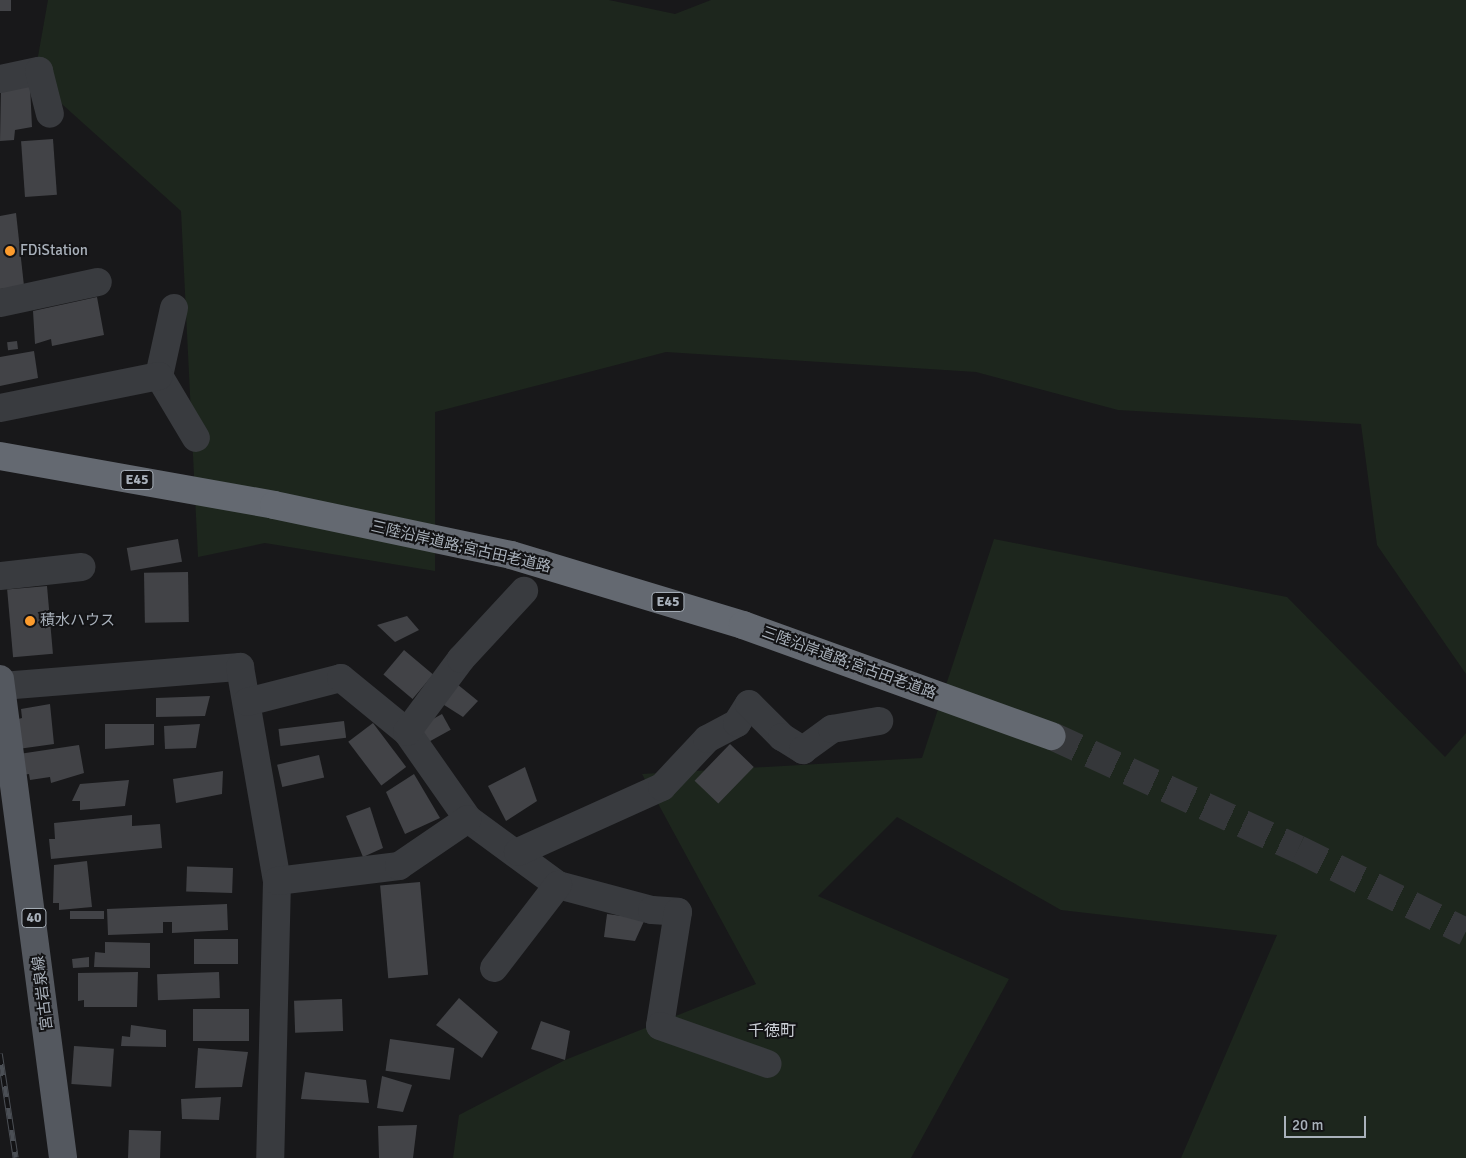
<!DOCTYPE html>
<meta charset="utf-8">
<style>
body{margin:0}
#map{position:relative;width:1466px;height:1158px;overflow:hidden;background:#18181a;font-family:Signika,"Noto Sans JP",sans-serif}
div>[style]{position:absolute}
.green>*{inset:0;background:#1d261d}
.building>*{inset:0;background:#424347;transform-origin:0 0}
.motorway-tunnel>*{height:28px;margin-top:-14px;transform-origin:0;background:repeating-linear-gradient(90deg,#35373a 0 28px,transparent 0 42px)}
.minor>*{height:28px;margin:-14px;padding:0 14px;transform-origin:14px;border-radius:14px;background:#393b3f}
.primary>*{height:28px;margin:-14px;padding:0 14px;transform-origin:14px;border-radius:14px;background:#54585f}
.motorway>*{height:28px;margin:-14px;padding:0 14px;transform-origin:14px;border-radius:14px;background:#646971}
.rail>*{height:5.5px;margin-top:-2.75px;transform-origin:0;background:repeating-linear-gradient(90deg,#131315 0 11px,#4b4f55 0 22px);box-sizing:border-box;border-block:1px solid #4b4f55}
.dots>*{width:14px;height:14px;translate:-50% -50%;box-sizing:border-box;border:2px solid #131315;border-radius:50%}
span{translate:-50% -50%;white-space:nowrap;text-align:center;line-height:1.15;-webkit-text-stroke:4px #131315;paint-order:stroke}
.shield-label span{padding:1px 4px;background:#131315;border:1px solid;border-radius:4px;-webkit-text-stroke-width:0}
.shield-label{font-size:14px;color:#a9b1bb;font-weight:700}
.poi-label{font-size:15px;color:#a9b1bb}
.left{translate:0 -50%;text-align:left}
.street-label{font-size:15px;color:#a9b1bb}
.neighbourhood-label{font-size:16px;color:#cbcfd6}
.scale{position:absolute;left:1284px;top:1116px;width:82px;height:22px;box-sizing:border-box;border:2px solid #a9b1bb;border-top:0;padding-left:6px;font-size:15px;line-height:18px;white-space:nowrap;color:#a9b1bb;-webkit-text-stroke:4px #131315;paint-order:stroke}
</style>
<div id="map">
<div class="green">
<div style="clip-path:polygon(48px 0,609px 0,675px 14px,711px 0,1466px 0,1466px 674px,1377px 545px,1361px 424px,1118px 410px,976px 372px,666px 352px,435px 412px,435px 571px,265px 543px,198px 557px,181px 211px,34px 79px)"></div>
<div style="clip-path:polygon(994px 539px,1287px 597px,1445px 757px,1466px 733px,1466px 1158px,1181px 1158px,1277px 935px,1061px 910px,897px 817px,818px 896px,1009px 979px,911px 1158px,453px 1158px,459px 1115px,565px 1060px,756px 984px,642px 774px,922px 758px)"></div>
</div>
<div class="building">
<div style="left:0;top:0;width:11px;height:11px"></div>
<div style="clip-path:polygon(30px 85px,32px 127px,15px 130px,14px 140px,0 141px,1px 87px)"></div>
<div style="left:53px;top:139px;width:56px;height:32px;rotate:86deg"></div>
<div style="clip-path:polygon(16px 213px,24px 286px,0 289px,0 216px)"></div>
<div style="clip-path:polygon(97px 297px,104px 335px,52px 346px,51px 339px,35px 344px,33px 311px)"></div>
<div style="left:17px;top:341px;width:8px;height:10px;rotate:83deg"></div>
<div style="clip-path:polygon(34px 351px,38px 378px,0 386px,0 357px)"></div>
<div style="left:178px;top:539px;width:23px;height:52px;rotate:80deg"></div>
<div style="left:188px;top:572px;width:50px;height:44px;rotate:89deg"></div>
<div style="left:47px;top:586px;width:68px;height:40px;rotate:85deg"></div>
<div style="clip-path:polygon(407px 616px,419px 630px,395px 642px,377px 625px)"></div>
<div style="left:404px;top:650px;width:38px;height:32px;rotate:40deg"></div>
<div style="clip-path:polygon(457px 684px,478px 701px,463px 717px,441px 703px)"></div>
<div style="clip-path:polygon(210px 696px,205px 716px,156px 717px,156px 698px)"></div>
<div style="clip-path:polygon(50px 704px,54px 744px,18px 749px,15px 720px,22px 718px,21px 709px)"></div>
<div style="left:442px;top:714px;width:18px;height:27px;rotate:61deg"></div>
<div style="left:344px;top:721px;width:17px;height:66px;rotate:83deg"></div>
<div style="left:373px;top:723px;width:55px;height:31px;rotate:53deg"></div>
<div style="clip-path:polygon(105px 724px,154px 724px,154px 745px,105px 749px)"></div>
<div style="clip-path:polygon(200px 724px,196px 748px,165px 749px,164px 726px)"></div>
<div style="left:730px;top:744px;width:33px;height:51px;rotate:44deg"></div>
<div style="clip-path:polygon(79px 745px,84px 773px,51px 783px,50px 777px,30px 780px,29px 774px,22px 775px,19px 754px)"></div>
<div style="left:319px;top:755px;width:23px;height:43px;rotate:77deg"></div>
<div style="clip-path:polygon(525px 767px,537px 801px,506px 821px,488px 786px)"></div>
<div style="clip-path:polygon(223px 771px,222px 794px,176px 803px,173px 779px)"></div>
<div style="clip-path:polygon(414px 774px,440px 818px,405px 834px,386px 792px)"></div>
<div style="clip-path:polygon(129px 780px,125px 806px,80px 810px,80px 801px,72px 801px,80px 784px)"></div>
<div style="clip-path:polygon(370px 807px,383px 848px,363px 857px,346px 816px)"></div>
<div style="clip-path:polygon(132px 815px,132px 826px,160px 824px,162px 848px,51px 859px,49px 839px,55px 839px,54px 823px)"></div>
<div style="clip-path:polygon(87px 861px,92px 907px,59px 910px,59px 903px,53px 903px,54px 865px)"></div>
<div style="left:233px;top:868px;width:25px;height:46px;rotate:92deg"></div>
<div style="left:420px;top:882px;width:93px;height:40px;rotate:85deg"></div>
<div style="clip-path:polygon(227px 904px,228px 930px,172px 933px,172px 922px,163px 922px,163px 933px,108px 935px,107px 909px)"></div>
<div style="left:104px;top:911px;width:8px;height:34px;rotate:90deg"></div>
<div style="clip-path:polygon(607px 914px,645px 919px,635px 941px,604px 937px)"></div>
<div style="left:238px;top:939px;width:25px;height:44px;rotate:90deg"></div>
<div style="clip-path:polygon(105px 942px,150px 943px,150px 968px,94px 967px,95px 952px,105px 953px)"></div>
<div style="clip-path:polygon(89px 957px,89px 967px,73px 968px,72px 959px)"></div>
<div style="clip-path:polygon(138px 972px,137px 1007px,84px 1007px,84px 1000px,78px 1001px,78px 973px)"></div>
<div style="left:219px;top:972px;width:26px;height:62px;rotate:88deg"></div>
<div style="clip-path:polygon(459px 998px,498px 1032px,482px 1058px,436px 1025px)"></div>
<div style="left:342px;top:999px;width:32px;height:48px;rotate:88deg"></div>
<div style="left:193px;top:1009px;width:56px;height:32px"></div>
<div style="clip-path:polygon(541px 1021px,570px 1031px,565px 1060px,531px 1049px)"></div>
<div style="clip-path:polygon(131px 1025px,166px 1030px,166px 1047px,121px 1046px,122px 1036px,130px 1037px)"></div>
<div style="left:390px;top:1039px;width:65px;height:32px;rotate:8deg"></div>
<div style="left:74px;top:1046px;width:40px;height:38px;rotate:4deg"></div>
<div style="clip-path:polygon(198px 1048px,248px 1052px,242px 1087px,195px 1088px)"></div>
<div style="clip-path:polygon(305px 1072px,366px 1080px,369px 1103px,301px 1099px)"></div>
<div style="clip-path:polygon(382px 1076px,412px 1085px,403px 1112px,377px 1108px)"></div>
<div style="clip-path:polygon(221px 1097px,219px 1120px,182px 1119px,181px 1099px)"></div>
<div style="clip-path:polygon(417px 1125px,413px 1158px,379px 1158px,378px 1126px)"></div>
<div style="left:129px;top:1130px;width:32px;height:28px;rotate:2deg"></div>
</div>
<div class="motorway-tunnel">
<div style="left:1052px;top:736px;width:271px;rotate:24.7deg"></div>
<div style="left:1298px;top:849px;width:187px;rotate:26.3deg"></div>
</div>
<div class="minor">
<div style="left:0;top:79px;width:40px;rotate:-12deg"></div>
<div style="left:39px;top:71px;width:44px;rotate:75.7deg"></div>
<div style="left:0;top:303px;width:100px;rotate:-12.1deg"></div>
<div style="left:174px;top:308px;width:70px;rotate:102.4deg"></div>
<div style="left:159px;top:376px;width:72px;rotate:59.2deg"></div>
<div style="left:0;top:408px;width:162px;rotate:-11.4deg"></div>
<div style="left:0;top:576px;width:82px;rotate:-6.3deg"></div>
<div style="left:2px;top:686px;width:239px;rotate:-4.6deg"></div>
<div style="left:240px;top:667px;width:217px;rotate:80.2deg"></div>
<div style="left:277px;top:881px;width:277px;rotate:91.4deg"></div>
<div style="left:247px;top:702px;width:97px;rotate:-14.3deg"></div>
<div style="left:341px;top:678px;width:85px;rotate:39.3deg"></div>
<div style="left:407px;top:732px;width:106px;rotate:55deg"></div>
<div style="left:468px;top:819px;width:112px;rotate:36.3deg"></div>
<div style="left:558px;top:885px;width:97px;rotate:14.9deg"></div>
<div style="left:652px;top:910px;width:26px;rotate:4deg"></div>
<div style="left:678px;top:912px;width:115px;rotate:99deg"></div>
<div style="left:660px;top:1026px;width:114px;rotate:19.4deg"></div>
<div style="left:407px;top:732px;width:91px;rotate:-53.5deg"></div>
<div style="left:461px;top:659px;width:93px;rotate:-47.2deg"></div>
<div style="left:518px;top:852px;width:158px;rotate:-24.3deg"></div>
<div style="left:662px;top:787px;width:66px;rotate:-46.8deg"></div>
<div style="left:707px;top:739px;width:34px;rotate:-28deg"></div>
<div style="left:737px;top:723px;width:22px;rotate:-58deg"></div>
<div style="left:749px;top:704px;width:47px;rotate:45deg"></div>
<div style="left:782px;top:737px;width:25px;rotate:32deg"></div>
<div style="left:803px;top:750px;width:36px;rotate:-36deg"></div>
<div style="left:832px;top:729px;width:48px;rotate:-9.7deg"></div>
<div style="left:277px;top:881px;width:123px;rotate:-7deg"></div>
<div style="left:399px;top:866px;width:83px;rotate:-34.3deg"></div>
<div style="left:494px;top:968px;width:105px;rotate:-52.4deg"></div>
</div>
<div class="primary">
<div style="left:0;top:679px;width:483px;rotate:82.5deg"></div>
</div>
<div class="motorway">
<div style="left:0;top:456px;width:278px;rotate:10.1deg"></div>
<div style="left:274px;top:505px;width:242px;rotate:11.9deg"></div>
<div style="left:511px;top:555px;width:242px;rotate:16.8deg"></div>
<div style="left:743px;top:625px;width:328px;rotate:19.8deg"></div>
</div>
<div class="rail">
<div style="left:0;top:1054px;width:105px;rotate:81.3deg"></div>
</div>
<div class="dots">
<div style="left:10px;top:251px;background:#fd9c2d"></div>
<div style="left:30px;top:621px;background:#fd9c2d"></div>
</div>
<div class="shield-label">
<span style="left:137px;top:480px">E45</span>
<span style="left:668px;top:602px">E45</span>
<span style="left:34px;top:918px">40</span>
</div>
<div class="poi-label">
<span class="left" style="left:20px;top:251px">FDiStation</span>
<span class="left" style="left:40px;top:621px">積水ハウス</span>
</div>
<div class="street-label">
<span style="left:461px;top:547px;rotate:13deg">三陸沿岸道路;宮古田老道路</span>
<span style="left:849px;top:663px;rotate:20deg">三陸沿岸道路;宮古田老道路</span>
<span style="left:43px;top:993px;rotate:-97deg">宮古岩泉線</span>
</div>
<div class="neighbourhood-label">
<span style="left:772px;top:1031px">千徳町</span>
</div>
<div class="scale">20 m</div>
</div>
